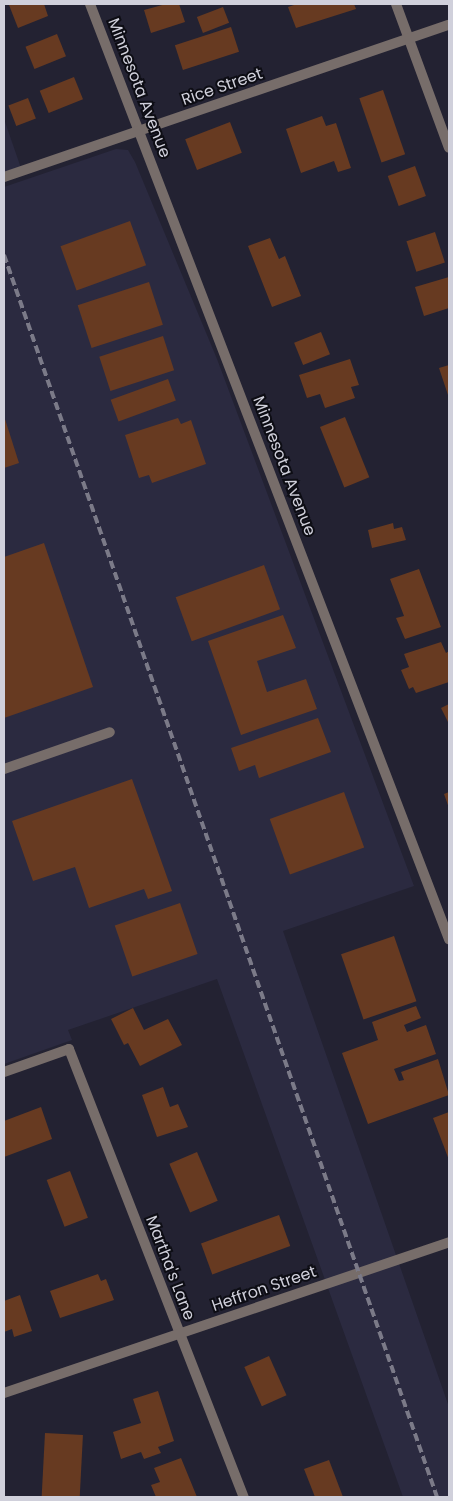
<!DOCTYPE html>
<style>
body{margin:0}
#map{position:relative;width:453px;height:1501px;overflow:hidden;background:#232232;font-family:Poppins,sans-serif}
div>[style]{position:absolute}
.built>*{inset:0;background:#2b2a40}
.building>*{inset:0;background:#673a21;transform-origin:0 0}
.street>*{height:10px;margin:-5px;padding:0 5px;transform-origin:5px;border-radius:5px;background:#776d6a}
.rail>*{height:4px;margin-top:-2px;transform-origin:0;background:repeating-linear-gradient(90deg,#7b7a88 0 8px,transparent 0 12px)}
span{translate:-50% -50%;white-space:nowrap;text-align:center;line-height:1.15;-webkit-text-stroke:4px #0d0d14;paint-order:stroke}
.street-label{font-size:16px;color:#d0d0db}
.frame{position:absolute;inset:0;border:5px solid #d0d0db;pointer-events:none}
</style>
<div id="map">
<div class="built">
<div style="clip-path:polygon(4px 119px,22px 171px,4px 177px)"></div>
<div style="clip-path:polygon(116px 149px,128px 150px,135px 162px,217px 359px,414px 886px,283px 931px,449px 1407px,449px 1497px,403px 1497px,217px 979px,68px 1030px,72px 1040px,4px 1064px,4px 187px)"></div>
</div>
<div class="building">
<div style="clip-path:polygon(44px 4px,48px 16px,18px 28px,9px 5px)"></div>
<div style="clip-path:polygon(166px 4px,179px 4px,185px 22px,151px 33px,144px 10px)"></div>
<div style="clip-path:polygon(297px 4px,354px 4px,356px 9px,296px 28px,288px 7px)"></div>
<div style="left:223px;top:7px;width:17px;height:28px;rotate:69deg"></div>
<div style="left:231px;top:27px;width:26px;height:59px;rotate:72deg"></div>
<div style="left:57px;top:34px;width:24px;height:34px;rotate:68deg"></div>
<div style="left:74px;top:77px;width:24px;height:37px;rotate:68deg"></div>
<div style="left:383px;top:90px;width:68px;height:25px;rotate:71deg"></div>
<div style="left:28px;top:98px;width:22px;height:21px;rotate:69deg"></div>
<div style="clip-path:polygon(322px 116px,326px 126px,336px 123px,351px 168px,338px 172px,334px 161px,301px 173px,286px 129px)"></div>
<div style="left:230px;top:122px;width:33px;height:48px;rotate:69deg"></div>
<div style="left:415px;top:166px;width:32px;height:29px;rotate:70deg"></div>
<div style="left:130px;top:221px;width:47px;height:74px;rotate:70deg"></div>
<div style="left:435px;top:232px;width:32px;height:30px;rotate:72deg"></div>
<div style="clip-path:polygon(270px 238px,279px 259px,285px 256px,301px 296px,272px 307px,248px 246px)"></div>
<div style="clip-path:polygon(449px 277px,449px 308px,424px 316px,415px 287px)"></div>
<div style="left:149px;top:282px;width:45px;height:75px;rotate:72deg"></div>
<div style="left:321px;top:332px;width:24px;height:29px;rotate:68deg"></div>
<div style="left:163px;top:336px;width:36px;height:67px;rotate:72deg"></div>
<div style="clip-path:polygon(350px 359px,359px 385px,351px 387px,355px 398px,325px 408px,320px 394px,307px 398px,299px 375px)"></div>
<div style="clip-path:polygon(449px 365px,449px 398px,439px 368px)"></div>
<div style="left:168px;top:379px;width:23px;height:61px;rotate:70deg"></div>
<div style="clip-path:polygon(4px 416px,19px 463px,4px 468px)"></div>
<div style="left:345px;top:417px;width:65px;height:27px;rotate:68deg"></div>
<div style="clip-path:polygon(178px 418px,181px 424px,191px 420px,206px 464px,152px 483px,149px 475px,139px 478px,125px 435px)"></div>
<div style="clip-path:polygon(393px 523px,394px 529px,402px 527px,406px 540px,372px 548px,368px 530px)"></div>
<div style="clip-path:polygon(44px 543px,93px 687px,4px 718px,4px 557px)"></div>
<div style="left:264px;top:565px;width:47px;height:94px;rotate:70deg"></div>
<div style="clip-path:polygon(419px 569px,441px 627px,405px 639px,396px 618px,404px 616px,390px 579px)"></div>
<div style="clip-path:polygon(283px 615px,296px 648px,257px 661px,267px 692px,306px 679px,317px 709px,241px 735px,208px 641px)"></div>
<div style="clip-path:polygon(441px 642px,446px 653px,449px 651px,449px 682px,416px 693px,413px 687px,409px 689px,401px 670px,409px 667px,404px 654px)"></div>
<div style="clip-path:polygon(449px 704px,449px 724px,441px 708px)"></div>
<div style="clip-path:polygon(318px 718px,331px 752px,259px 778px,255px 765px,239px 771px,231px 748px)"></div>
<div style="clip-path:polygon(132px 779px,172px 891px,148px 899px,144px 889px,89px 908px,75px 867px,33px 881px,12px 821px)"></div>
<div style="left:344px;top:792px;width:59px;height:79px;rotate:70deg"></div>
<div style="clip-path:polygon(449px 792px,449px 808px,444px 794px)"></div>
<div style="left:180px;top:903px;width:54px;height:69px;rotate:71deg"></div>
<div style="left:394px;top:936px;width:69px;height:56px;rotate:71deg"></div>
<div style="clip-path:polygon(416px 1006px,421px 1018px,404px 1025px,407px 1032px,426px 1025px,436px 1054px,394px 1069px,399px 1081px,404px 1080px,401px 1072px,438px 1059px,449px 1095px,368px 1124px,342px 1053px,378px 1040px,372px 1022px)"></div>
<div style="clip-path:polygon(133px 1008px,144px 1030px,168px 1019px,182px 1045px,140px 1066px,128px 1043px,124px 1045px,111px 1019px)"></div>
<div style="clip-path:polygon(163px 1087px,170px 1107px,178px 1104px,188px 1127px,157px 1137px,142px 1095px)"></div>
<div style="clip-path:polygon(41px 1107px,52px 1139px,4px 1157px,4px 1121px)"></div>
<div style="clip-path:polygon(449px 1112px,449px 1160px,433px 1118px)"></div>
<div style="left:197px;top:1152px;width:53px;height:30px;rotate:67deg"></div>
<div style="left:70px;top:1171px;width:50px;height:25px;rotate:69deg"></div>
<div style="left:279px;top:1215px;width:33px;height:83px;rotate:70deg"></div>
<div style="clip-path:polygon(98px 1274px,101px 1281px,106px 1279px,114px 1300px,60px 1318px,50px 1291px)"></div>
<div style="clip-path:polygon(20px 1295px,32px 1331px,14px 1337px,12px 1329px,4px 1332px,4px 1301px)"></div>
<div style="left:269px;top:1356px;width:43px;height:27px;rotate:66deg"></div>
<div style="clip-path:polygon(158px 1391px,174px 1441px,158px 1447px,161px 1453px,144px 1459px,141px 1452px,121px 1459px,113px 1432px,141px 1423px,133px 1399px)"></div>
<div style="left:45px;top:1433px;width:38px;height:63px;rotate:3deg"></div>
<div style="clip-path:polygon(181px 1458px,197px 1497px,156px 1497px,151px 1485px,160px 1482px,154px 1468px)"></div>
<div style="clip-path:polygon(329px 1460px,343px 1497px,315px 1497px,304px 1469px)"></div>
</div>
<div class="street">
<div style="left:90px;top:4px;width:1002px;rotate:69deg"></div>
<div style="left:396px;top:4px;width:153px;rotate:69.8deg"></div>
<div style="left:4px;top:177px;width:470px;rotate:-18.9deg"></div>
<div style="left:4px;top:769px;width:112px;rotate:-19.2deg"></div>
<div style="left:4px;top:1072px;width:69px;rotate:-19.5deg"></div>
<div style="left:69px;top:1049px;width:481px;rotate:68.7deg"></div>
<div style="left:4px;top:1393px;width:470px;rotate:-18.7deg"></div>
</div>
<div class="rail">
<div style="left:4px;top:255px;width:1315px;rotate:70.78deg"></div>
</div>
<div class="street-label">
<span style="left:222px;top:87px;rotate:-19deg">Rice Street</span>
<span style="left:139px;top:88px;rotate:69deg">Minnesota Avenue</span>
<span style="left:284px;top:466px;rotate:69deg">Minnesota Avenue</span>
<span style="left:170px;top:1268px;rotate:69deg">Martha's Lane</span>
<span style="left:264px;top:1289px;rotate:-19deg">Heffron Street</span>
</div>
<div class="frame"></div>
</div>
